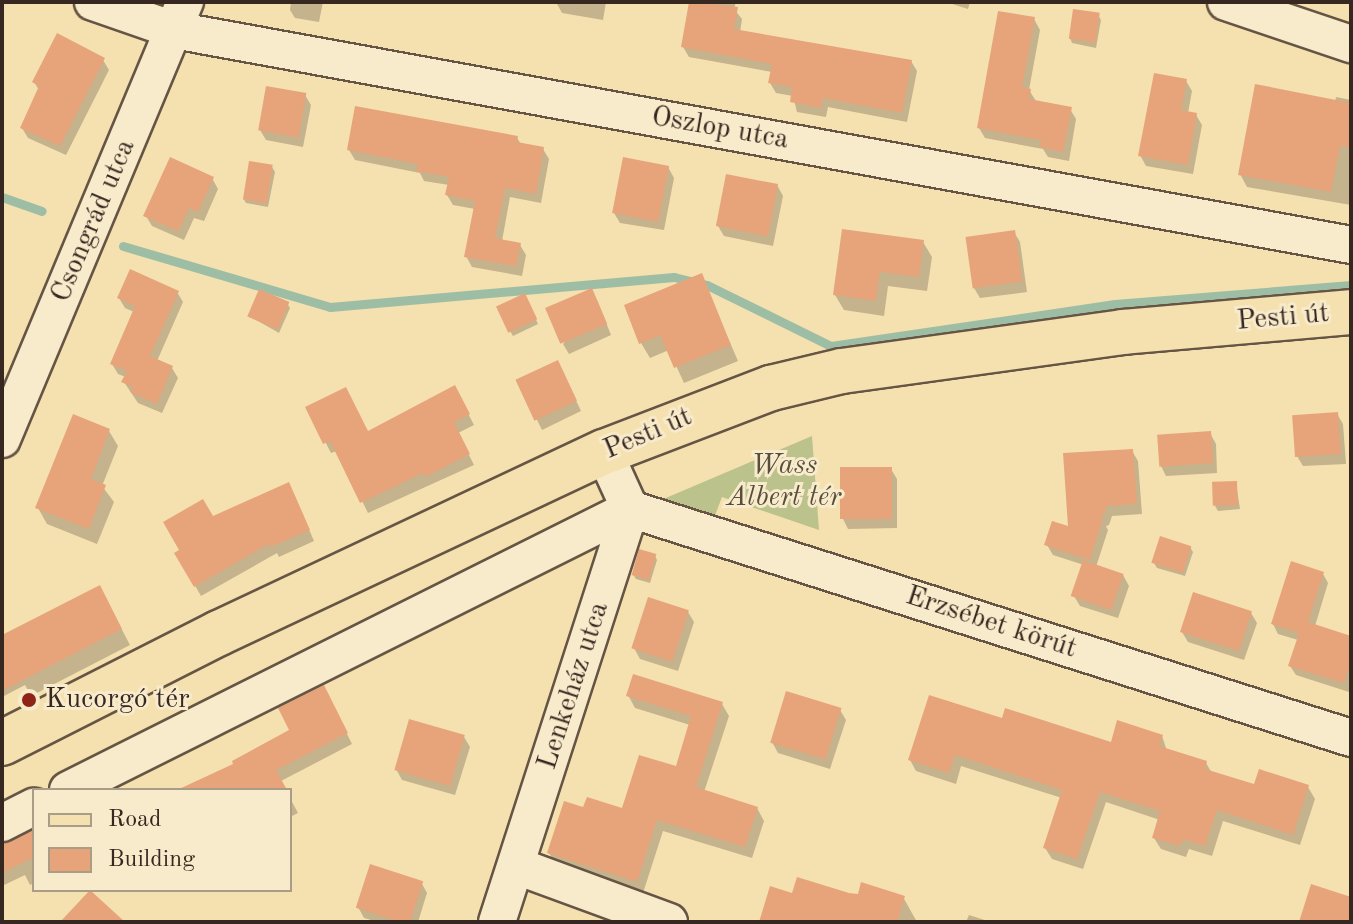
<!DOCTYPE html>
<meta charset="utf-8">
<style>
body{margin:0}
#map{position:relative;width:1353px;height:924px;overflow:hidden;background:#f5e0af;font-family:"Old Standard TT",serif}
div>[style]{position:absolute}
.green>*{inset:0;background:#bbc28b}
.shadow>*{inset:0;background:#0003}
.stream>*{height:9px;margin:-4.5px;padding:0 4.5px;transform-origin:4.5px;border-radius:4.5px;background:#9dbea5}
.building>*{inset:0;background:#e7a47b;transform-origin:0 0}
.roads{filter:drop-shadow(2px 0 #654) drop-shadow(-2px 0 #654) drop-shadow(0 2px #654) drop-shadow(0 -2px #654)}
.street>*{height:36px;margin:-18px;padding:0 18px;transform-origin:18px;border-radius:18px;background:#f8ebcb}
.primary>*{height:44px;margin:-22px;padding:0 22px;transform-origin:22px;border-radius:22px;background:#f5e0af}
.dots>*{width:22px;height:22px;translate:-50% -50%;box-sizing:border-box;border:4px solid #f8ebcb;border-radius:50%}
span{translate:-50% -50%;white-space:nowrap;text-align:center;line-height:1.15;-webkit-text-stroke:6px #f8ebcb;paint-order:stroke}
.street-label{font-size:28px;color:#362721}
.park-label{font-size:28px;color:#574e3c;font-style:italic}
.poi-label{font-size:28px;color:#362721}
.left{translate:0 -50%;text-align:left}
.frame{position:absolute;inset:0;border:4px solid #362721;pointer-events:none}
.legend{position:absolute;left:32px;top:788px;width:260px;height:104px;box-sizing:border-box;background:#f8ebcb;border:2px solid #aa9d87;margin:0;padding:10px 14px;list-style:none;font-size:24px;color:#362721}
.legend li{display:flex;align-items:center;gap:16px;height:40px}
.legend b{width:40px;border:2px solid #aa9d87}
</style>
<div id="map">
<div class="green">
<div style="clip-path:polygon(812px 436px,819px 530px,722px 497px,714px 518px,661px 500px)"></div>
</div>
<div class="shadow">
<div style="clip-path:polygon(291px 2px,323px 2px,319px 22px,295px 18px,290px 10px)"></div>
<div style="clip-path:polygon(556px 2px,606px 2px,603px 20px,562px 13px)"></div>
<div style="clip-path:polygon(694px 2px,736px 2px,734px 9px,742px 19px,740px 32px,911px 61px,917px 71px,907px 122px,828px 107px,826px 117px,797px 112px,793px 96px,776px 93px,770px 83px,772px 72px,689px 57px,683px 47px)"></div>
<div style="clip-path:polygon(946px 2px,970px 2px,968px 9px)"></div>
<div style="clip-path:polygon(1098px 15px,1101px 20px,1096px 48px,1072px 43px,1070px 38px)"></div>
<div style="clip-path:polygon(1034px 19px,1040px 30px,1029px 90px,1036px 101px,1070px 109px,1076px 119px,1069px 161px,1048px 157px,1043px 149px,985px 138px,979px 128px)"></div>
<div style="clip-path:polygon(103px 60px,109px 70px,66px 155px,28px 138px,22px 128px,39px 90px,34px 82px)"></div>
<div style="clip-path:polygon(1186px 81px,1192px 91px,1188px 113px,1196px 115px,1202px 125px,1193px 174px,1146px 166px,1140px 155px)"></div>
<div style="clip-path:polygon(305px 95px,311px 105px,303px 147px,266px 140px,260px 130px)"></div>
<div style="clip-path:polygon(1336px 97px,1351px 100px,1351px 205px,1247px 187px,1240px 174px,1335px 102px)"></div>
<div style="clip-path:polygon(517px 138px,521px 144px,543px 149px,549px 159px,541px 203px,510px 197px,502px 241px,520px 245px,526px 255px,522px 276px,472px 267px,466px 256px,475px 209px,453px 205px,447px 195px,449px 185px,424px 181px,420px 173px,355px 160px,349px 150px)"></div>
<div style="clip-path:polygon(272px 167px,275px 172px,268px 207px,246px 203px,243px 198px)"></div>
<div style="clip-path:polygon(668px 167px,674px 178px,664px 230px,620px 223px,614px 213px)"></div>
<div style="clip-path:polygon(212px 178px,218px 189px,204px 221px,194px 218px,184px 240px,152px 226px,146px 216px)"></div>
<div style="clip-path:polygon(777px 185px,783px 196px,773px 246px,724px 236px,718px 226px)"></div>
<div style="clip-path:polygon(1014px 232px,1020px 242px,1027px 292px,980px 298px,974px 288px)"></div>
<div style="clip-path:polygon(923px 242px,932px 257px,927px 291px,888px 286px,884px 316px,844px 310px,835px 295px)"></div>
<div style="clip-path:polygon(701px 276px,738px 361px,684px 383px,669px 350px,650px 358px,641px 343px)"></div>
<div style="clip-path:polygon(177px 292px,183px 302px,157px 361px,172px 368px,178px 378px,162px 413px,138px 403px,124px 382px,126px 377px,118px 374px,112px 364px,134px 312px,125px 308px,119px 298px)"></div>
<div style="clip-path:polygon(527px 300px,538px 324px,513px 336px,510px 331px)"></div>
<div style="clip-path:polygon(597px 300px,611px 335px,569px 354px,563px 344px)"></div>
<div style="clip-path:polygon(287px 303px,290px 308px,279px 333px,249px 316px)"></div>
<div style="clip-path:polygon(563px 373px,581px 411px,542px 430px,518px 381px)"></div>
<div style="clip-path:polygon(460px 398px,474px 425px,458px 433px,474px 465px,368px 513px,337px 451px,331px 453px,308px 408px,368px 433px)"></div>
<div style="clip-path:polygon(1337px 414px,1343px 424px,1346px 464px,1303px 466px,1297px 456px)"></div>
<div style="clip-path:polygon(109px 431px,118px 446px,102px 486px,114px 502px,97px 544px,47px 524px,38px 508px)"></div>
<div style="clip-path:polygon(1210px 433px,1216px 444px,1217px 473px,1166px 476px,1161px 466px)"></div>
<div style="clip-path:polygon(1132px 451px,1138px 461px,1142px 514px,1112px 516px,1109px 525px,1106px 526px,1108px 530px,1096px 567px,1123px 575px,1129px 586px,1118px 618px,1080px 606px,1074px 596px,1084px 565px,1053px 555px,1047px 545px,1070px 528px)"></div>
<div style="clip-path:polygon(891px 469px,897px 479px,897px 528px,848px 529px,843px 519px)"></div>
<div style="clip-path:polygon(1236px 483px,1240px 509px,1218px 511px,1215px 506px)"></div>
<div style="clip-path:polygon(294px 494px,314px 541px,279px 557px,277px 553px,201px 596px,177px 554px,212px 519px)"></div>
<div style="clip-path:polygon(1190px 547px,1193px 552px,1185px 576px,1157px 568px,1154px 563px)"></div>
<div style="clip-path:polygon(655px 556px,657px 560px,650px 583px,636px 579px,633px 574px)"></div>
<div style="clip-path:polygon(1323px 574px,1328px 583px,1315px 626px,1351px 638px,1349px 692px,1296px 675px,1290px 666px,1298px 640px,1278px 634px,1273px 624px)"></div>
<div style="clip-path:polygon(108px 603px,130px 645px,31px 696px,25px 685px,4px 696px,2px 637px)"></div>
<div style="clip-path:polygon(688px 612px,694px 622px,678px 671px,640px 659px,634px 648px)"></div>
<div style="clip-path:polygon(1251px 613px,1257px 623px,1244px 660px,1188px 642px,1182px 632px)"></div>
<div style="clip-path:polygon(628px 695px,722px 704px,729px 716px,704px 792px,757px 808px,764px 821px,752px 858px,663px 831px,643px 893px,556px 865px,549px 853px,585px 810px,623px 811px,677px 769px,690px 725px,635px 708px)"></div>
<div style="clip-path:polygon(329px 698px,352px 744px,281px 781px,286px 790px,183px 790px,236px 765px,292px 731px)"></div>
<div style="clip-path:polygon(840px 710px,846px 720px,830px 769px,778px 753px,772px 742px)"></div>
<div style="clip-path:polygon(1003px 720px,1112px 744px,1162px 736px,1167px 751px,1206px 763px,1212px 773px,1255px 787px,1308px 787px,1315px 799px,1300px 845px,1223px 821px,1212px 856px,1189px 849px,1186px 857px,1161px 849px,1154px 838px,1160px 820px,1106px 802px,1083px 869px,1052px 859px,1045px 848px,1062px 798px,961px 766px,956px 784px,916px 771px,910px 760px)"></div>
<div style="clip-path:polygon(464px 737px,470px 747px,455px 795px,402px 780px,396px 769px)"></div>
<div style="clip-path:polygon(290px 798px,298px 813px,290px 817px)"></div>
<div style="clip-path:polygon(34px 833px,34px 883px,30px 885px,25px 875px,2px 886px,2px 844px,11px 844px)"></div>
<div style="clip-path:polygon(421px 882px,427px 893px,418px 922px,378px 922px,364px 918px,358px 907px)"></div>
<div style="clip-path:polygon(793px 895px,903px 897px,917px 922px,761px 922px)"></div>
<div style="clip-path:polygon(969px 915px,991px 922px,966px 922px)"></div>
</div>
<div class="stream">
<div style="left:2px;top:197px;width:42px;rotate:19.3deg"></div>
<div style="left:123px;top:246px;width:216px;rotate:16.4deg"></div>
<div style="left:330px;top:307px;width:345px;rotate:-5deg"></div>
<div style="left:674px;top:277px;width:34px;rotate:14deg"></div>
<div style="left:707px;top:285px;width:138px;rotate:26.2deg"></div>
<div style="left:831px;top:346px;width:287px;rotate:-8.4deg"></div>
<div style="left:1115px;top:304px;width:237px;rotate:-4.6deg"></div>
</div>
<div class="building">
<div style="clip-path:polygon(689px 2px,738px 7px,734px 29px,912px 60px,902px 113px,823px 98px,821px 108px,790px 102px,792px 87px,768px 83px,772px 64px,681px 47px)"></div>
<div style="left:1073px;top:9px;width:27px;height:30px;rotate:8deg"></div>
<div style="clip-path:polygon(998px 11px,1035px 17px,1022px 87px,1031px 89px,1029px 99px,1072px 107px,1063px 152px,1040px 147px,1041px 140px,977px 128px)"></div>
<div style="clip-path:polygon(57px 33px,105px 58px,60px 146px,20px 128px,39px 86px,32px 82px)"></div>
<div style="clip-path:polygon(1154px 73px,1187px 79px,1181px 110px,1197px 113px,1188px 165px,1138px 156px)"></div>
<div style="clip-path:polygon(1255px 84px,1351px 103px,1351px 148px,1340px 146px,1331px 192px,1238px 175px)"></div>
<div style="left:266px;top:86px;width:41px;height:45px;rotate:10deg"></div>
<div style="clip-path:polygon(355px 106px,518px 136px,517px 142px,544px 147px,536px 194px,505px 188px,495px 238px,521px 243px,516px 266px,464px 257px,475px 201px,445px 195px,449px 177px,416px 171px,418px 164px,347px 150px)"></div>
<div style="clip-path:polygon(170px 157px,214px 177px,198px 212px,189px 208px,178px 231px,143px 216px)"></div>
<div style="left:623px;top:157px;width:47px;height:57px;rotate:11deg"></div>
<div style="left:249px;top:161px;width:24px;height:39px;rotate:9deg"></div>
<div style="left:726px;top:174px;width:53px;height:53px;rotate:11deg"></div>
<div style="clip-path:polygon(842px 229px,924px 240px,919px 277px,880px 272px,876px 301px,833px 295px)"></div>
<div style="left:1015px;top:230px;width:52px;height:50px;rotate:82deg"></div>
<div style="clip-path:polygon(130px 269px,179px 291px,150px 356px,173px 366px,157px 404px,130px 392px,133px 387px,121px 382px,127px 371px,110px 364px,135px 306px,117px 298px)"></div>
<div style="clip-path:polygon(702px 273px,731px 345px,674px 368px,660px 335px,639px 344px,624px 305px)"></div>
<div style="left:592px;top:288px;width:39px;height:51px;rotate:67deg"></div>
<div style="left:259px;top:289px;width:33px;height:30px;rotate:23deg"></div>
<div style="left:525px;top:293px;width:29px;height:32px;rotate:65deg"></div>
<div style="left:558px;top:360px;width:45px;height:47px;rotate:65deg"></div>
<div style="clip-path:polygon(455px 385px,470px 414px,454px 422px,470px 454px,425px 477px,423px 473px,360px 503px,330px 441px,323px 444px,305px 407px,346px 387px,368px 431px)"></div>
<div style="left:1338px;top:412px;width:42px;height:46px;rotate:86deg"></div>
<div style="clip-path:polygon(73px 414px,110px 429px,91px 479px,106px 485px,89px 529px,35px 508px)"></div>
<div style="left:1211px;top:431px;width:32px;height:54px;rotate:86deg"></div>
<div style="clip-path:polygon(1133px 449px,1137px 504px,1107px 506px,1104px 515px,1098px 516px,1103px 518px,1090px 560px,1044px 545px,1052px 521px,1068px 526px,1063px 453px)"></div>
<div style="left:840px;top:467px;width:52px;height:52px"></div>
<div style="left:1237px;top:481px;width:24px;height:25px;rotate:88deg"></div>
<div style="clip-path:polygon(289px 482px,310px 530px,271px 547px,269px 544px,194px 587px,174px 553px,179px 550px,163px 522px,203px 499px,213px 516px)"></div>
<div style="left:1160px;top:536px;width:33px;height:28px;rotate:18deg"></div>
<div style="left:639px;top:549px;width:18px;height:27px;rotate:16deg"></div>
<div style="left:1083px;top:560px;width:43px;height:38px;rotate:19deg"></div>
<div style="clip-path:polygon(1291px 561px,1324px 572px,1308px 622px,1351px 636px,1351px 661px,1344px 683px,1288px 666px,1299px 633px,1271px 624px)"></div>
<div style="clip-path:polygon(100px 585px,122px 629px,2px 691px,2px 635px)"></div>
<div style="left:1193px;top:592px;width:62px;height:42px;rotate:18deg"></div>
<div style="left:648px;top:597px;width:43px;height:54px;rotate:18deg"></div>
<div style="clip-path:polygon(633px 674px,723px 702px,696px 787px,758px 807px,745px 847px,657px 820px,637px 882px,547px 853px,564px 801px,583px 807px,587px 797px,622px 808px,639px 755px,676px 766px,691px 716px,626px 696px)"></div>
<div style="clip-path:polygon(324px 685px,348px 733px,276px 770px,287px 790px,177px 790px,233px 764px,232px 761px,289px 730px,278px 708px)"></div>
<div style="left:786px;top:691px;width:58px;height:54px;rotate:17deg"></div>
<div style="clip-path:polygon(929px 695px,1002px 718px,1005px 708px,1111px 742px,1117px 720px,1163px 735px,1159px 746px,1207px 761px,1205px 769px,1254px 784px,1259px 769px,1309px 785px,1293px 835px,1217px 810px,1205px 846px,1183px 839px,1180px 846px,1152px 838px,1160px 811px,1100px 792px,1077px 859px,1043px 848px,1062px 790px,955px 755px,949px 773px,908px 760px)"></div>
<div style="left:409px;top:719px;width:58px;height:53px;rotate:16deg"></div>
<div style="clip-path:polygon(34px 830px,34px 857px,2px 873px,2px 844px)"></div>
<div style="left:370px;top:864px;width:56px;height:46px;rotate:18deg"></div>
<div style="clip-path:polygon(797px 877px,849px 893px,858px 894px,861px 882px,905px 896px,897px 922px,759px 922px,770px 886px,792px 893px)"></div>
<div style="clip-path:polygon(1311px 884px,1351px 897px,1351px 922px,1299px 922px)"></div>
<div style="clip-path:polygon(90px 890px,125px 922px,60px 922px)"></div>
</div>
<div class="roads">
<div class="street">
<div style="left:93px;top:2px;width:86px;rotate:19.1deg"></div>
<div style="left:174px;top:30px;width:1196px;rotate:10.35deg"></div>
<div style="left:1226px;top:2px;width:132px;rotate:18.6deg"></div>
<div style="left:2px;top:439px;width:474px;rotate:-67.3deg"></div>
<div style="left:68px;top:790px;width:628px;rotate:-26.57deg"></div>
<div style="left:630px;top:509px;width:756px;rotate:17.62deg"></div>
<div style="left:2px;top:823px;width:36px;rotate:-27deg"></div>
<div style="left:517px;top:866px;width:162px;rotate:20.2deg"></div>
<div style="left:497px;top:922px;width:434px;rotate:-72.1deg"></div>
<div style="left:630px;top:509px;width:63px;rotate:-114.5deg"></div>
</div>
<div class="primary">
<div style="left:2px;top:743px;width:243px;rotate:-26.9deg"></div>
<div style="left:219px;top:633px;width:425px;rotate:-25.2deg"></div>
<div style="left:604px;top:452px;width:179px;rotate:-21deg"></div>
<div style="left:771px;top:388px;width:73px;rotate:-13.5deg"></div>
<div style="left:842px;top:371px;width:284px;rotate:-7.9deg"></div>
<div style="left:1123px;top:332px;width:229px;rotate:-5deg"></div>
</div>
</div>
<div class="dots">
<div style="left:29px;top:700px;background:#8f2418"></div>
</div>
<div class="street-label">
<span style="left:720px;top:129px;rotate:10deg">Oszlop utca</span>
<span style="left:94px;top:221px;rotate:-67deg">Csongrád utca</span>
<span style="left:1283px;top:318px;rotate:-5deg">Pesti út</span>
<span style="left:648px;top:434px;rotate:-23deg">Pesti út</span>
<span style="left:991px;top:623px;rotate:18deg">Erzsébet körút</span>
<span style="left:574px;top:686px;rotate:-72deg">Lenkeház utca</span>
</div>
<div class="park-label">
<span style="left:784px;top:482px">Wass<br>Albert tér</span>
</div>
<div class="poi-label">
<span class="left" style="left:45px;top:700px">Kucorgó tér</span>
</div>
<div class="frame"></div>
<ul class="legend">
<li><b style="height:10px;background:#f5e0af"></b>Road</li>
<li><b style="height:22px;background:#e7a47b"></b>Building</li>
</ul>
</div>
